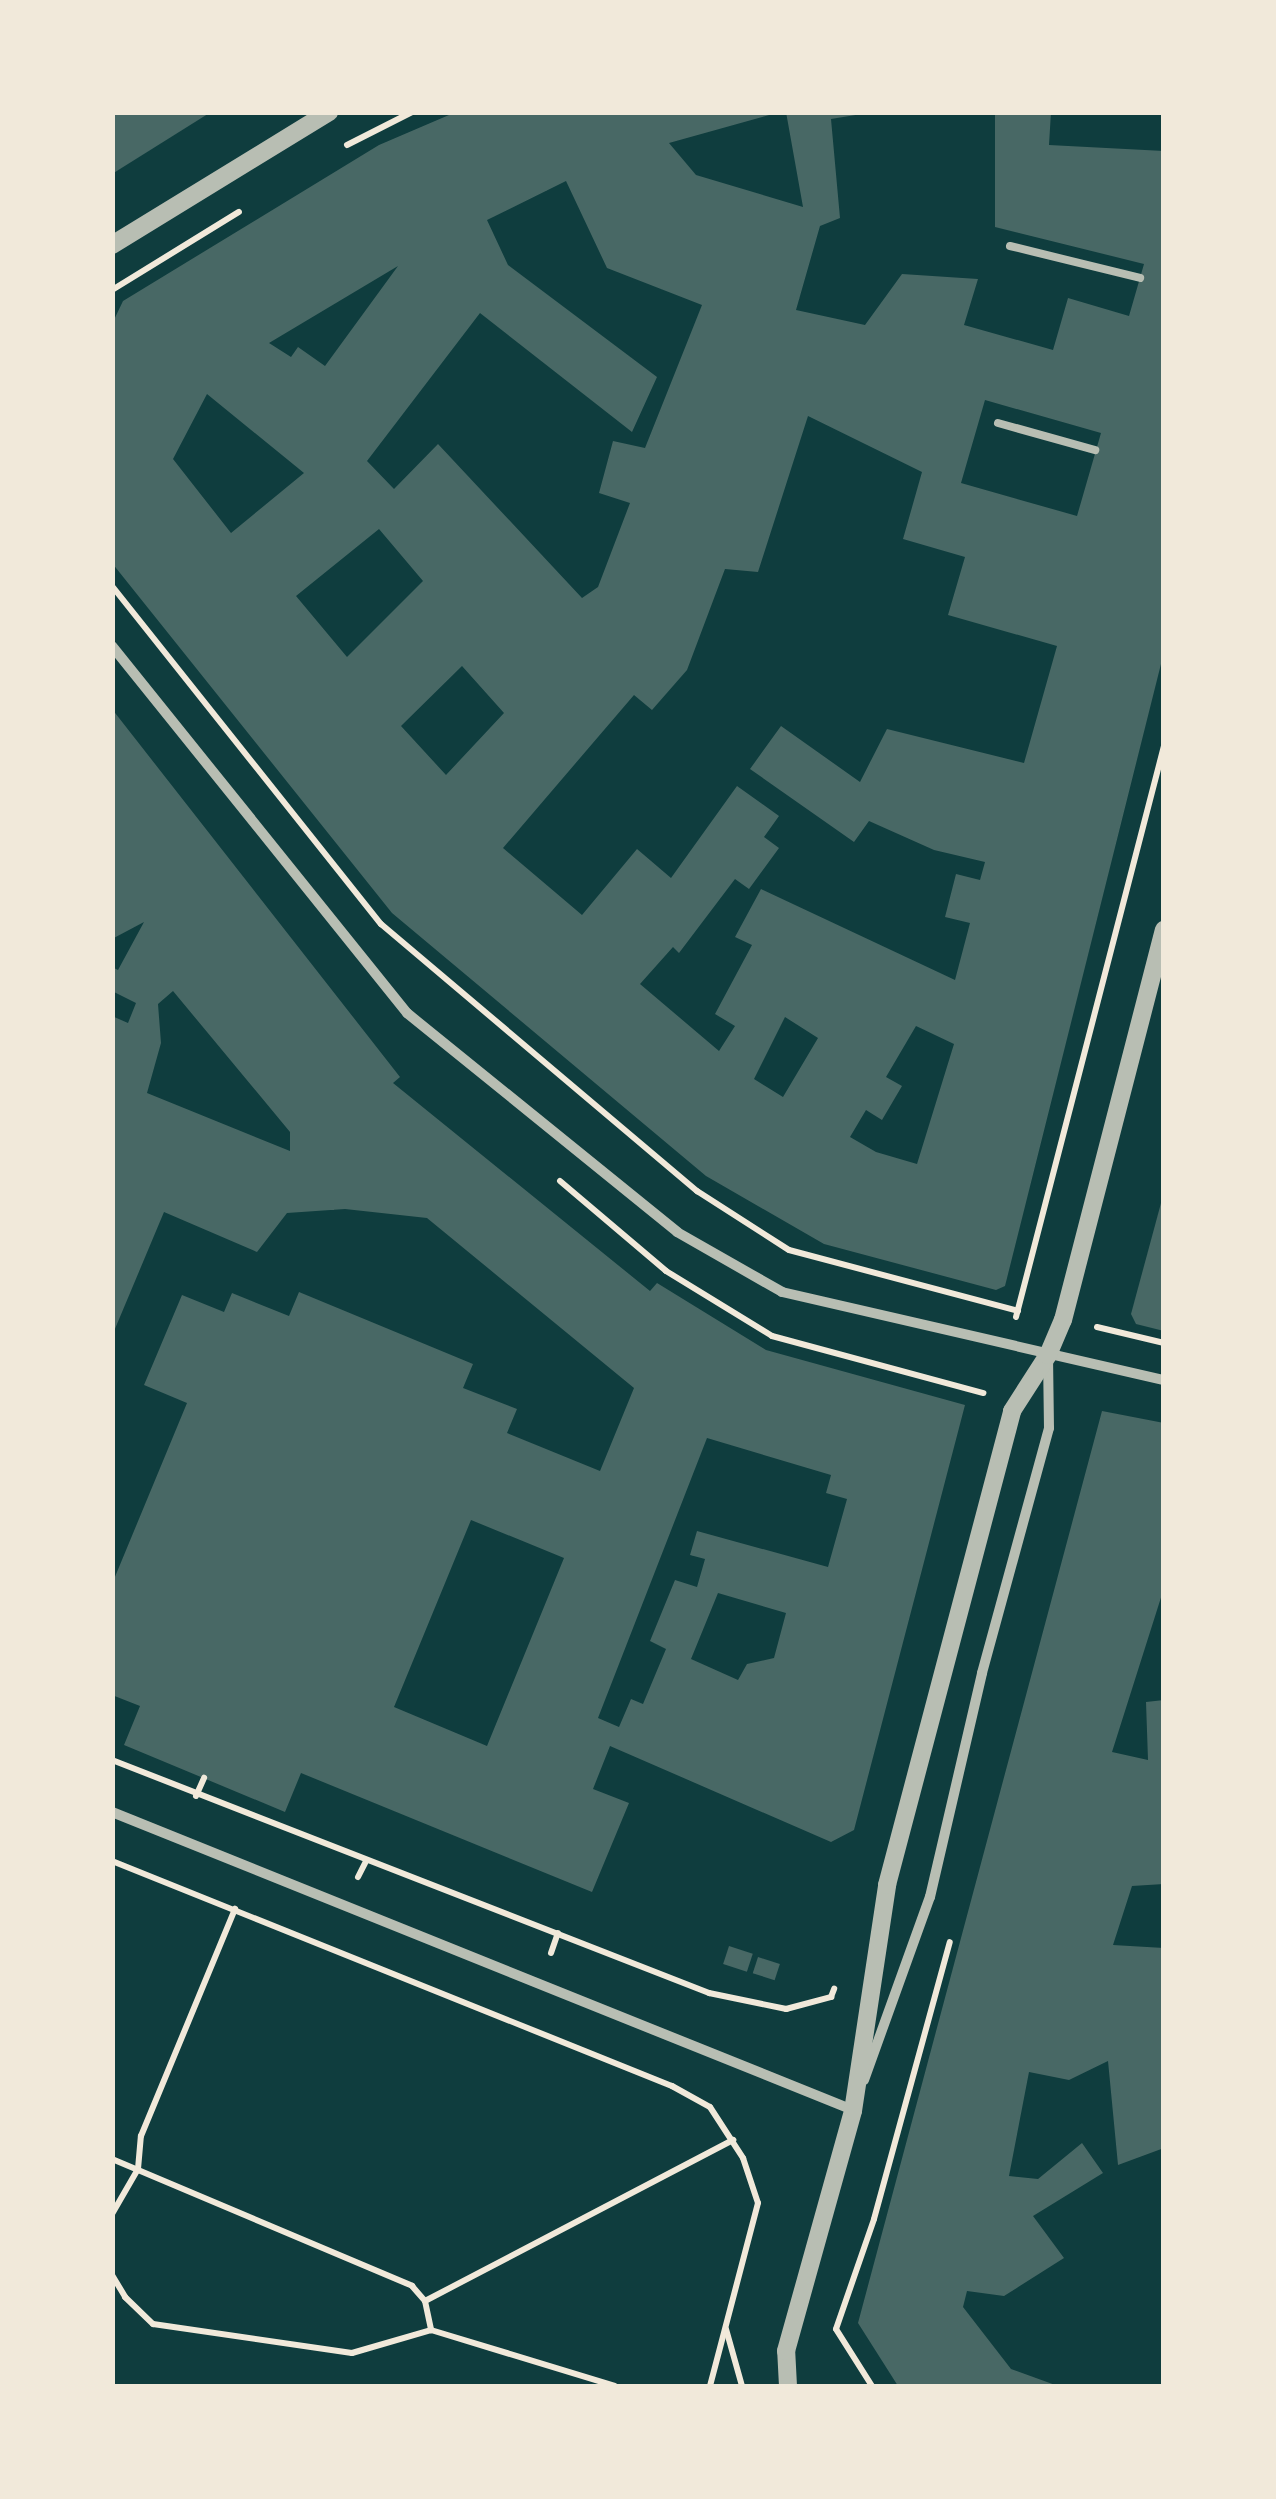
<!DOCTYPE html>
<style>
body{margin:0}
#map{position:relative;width:1276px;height:2499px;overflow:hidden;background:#0f3d3e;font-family:"Nunito Sans",sans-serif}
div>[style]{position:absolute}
.building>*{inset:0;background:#486865;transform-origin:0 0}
.path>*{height:6px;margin:-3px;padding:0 3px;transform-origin:3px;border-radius:3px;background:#f1e9da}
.service>*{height:8px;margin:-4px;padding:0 4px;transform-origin:4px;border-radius:4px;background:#b8beb3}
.minor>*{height:10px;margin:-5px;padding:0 5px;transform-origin:5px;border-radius:5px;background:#b8beb3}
.tertiary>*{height:18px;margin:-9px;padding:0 9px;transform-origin:9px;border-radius:9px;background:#b8beb3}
span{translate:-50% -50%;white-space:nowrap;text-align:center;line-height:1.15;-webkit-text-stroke:8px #f1e9da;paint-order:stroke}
.frame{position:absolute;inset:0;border:115px solid #f1e9da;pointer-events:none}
</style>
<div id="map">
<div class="building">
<div style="clip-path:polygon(112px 112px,211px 112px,112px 174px)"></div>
<div style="clip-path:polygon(evenodd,456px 112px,780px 112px,669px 143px,696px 175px,803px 207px,786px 112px,874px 112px,831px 119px,840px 218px,820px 226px,796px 310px,865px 325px,902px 274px,978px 279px,964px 325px,1053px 350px,1068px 298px,1129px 316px,1144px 264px,995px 227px,995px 112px,1051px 112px,1049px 145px,1164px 151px,1164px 652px,1005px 1286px,996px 1290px,824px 1244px,706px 1176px,392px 913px,112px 563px,112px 324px,123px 301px,379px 145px,456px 112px,566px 181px,607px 268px,702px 305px,645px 448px,613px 441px,599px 493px,630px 503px,598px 587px,582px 598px,438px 444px,394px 489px,367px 461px,480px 313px,632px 432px,657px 377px,508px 265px,487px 220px,566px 181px,456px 112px,398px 266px,325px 366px,298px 347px,291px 357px,269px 343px,398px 266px,456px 112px,207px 394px,304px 473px,231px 533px,173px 459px,207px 394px,456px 112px,985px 400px,1101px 433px,1077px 516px,961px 483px,985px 400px,456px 112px,808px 416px,922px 472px,903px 539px,965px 557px,948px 615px,1057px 646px,1024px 763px,887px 729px,860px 782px,781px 726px,750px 769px,854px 842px,869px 821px,934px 850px,985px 862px,980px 880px,956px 874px,945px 917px,970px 923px,955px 980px,761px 889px,735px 937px,752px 945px,715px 1014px,735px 1026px,719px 1051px,640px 984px,673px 947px,679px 953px,735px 879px,749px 889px,779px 848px,764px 837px,779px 816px,737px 786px,671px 878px,637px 849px,582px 915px,503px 848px,634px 695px,652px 710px,687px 670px,725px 569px,758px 572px,808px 416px,456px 112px,379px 529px,423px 581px,347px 657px,296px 596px,379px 529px,456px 112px,462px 666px,504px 713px,446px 775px,401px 726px,462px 666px,456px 112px,785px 1017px,818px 1038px,783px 1097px,754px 1079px,785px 1017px,456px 112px,916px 1026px,954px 1044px,917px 1164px,876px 1152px,850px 1137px,866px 1110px,882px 1120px,902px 1086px,886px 1077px,916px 1026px)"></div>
<div style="clip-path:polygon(evenodd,112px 709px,400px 1077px,393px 1083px,650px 1291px,657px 1283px,766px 1350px,965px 1405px,854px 1830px,831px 1842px,610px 1746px,593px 1789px,629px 1803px,592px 1892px,301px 1773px,285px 1812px,124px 1745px,140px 1706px,112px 1695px,112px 1584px,187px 1403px,144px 1385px,182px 1295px,224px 1312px,232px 1293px,289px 1316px,299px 1292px,473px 1364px,463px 1388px,517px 1409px,507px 1433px,600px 1471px,634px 1388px,427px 1218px,345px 1209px,287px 1213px,257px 1252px,164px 1212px,112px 1336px,112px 1016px,128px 1023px,136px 1003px,112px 991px,112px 967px,118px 970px,144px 922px,112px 939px,112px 709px,173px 991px,290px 1132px,290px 1151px,147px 1093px,161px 1043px,158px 1004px,173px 991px,112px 709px,707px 1438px,831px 1475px,826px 1493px,847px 1499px,828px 1567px,697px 1531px,690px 1555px,705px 1559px,697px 1587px,675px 1580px,650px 1641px,666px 1649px,643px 1704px,631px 1699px,619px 1727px,598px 1718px,707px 1438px,112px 709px,471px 1520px,564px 1558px,487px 1746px,394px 1707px,471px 1520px,112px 709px,718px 1593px,786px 1613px,774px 1658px,747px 1664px,738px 1680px,691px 1659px,718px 1593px)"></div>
<div style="clip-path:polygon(1164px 1192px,1164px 1331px,1136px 1324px,1131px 1314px)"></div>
<div style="clip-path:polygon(1102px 1411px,1164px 1423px,1164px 1588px,1112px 1752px,1148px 1760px,1146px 1702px,1164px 1700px,1164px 1884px,1132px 1886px,1113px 1945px,1164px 1948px,1164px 2148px,1118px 2165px,1108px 2061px,1069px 2080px,1029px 2072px,1009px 2176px,1038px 2179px,1082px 2143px,1103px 2173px,1033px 2216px,1064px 2258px,1004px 2296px,967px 2291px,963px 2307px,1011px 2369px,1058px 2386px,898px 2386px,858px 2323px)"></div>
<div style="left:729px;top:1946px;width:25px;height:19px;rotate:18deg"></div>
<div style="left:758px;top:1957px;width:23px;height:17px;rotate:18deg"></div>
</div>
<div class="path">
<div style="left:347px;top:145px;width:73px;rotate:-26.9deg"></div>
<div style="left:112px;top:290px;width:149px;rotate:-31.6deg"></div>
<div style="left:112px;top:586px;width:432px;rotate:51.5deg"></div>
<div style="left:381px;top:924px;width:414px;rotate:40.2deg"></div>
<div style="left:697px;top:1191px;width:109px;rotate:32.7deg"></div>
<div style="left:789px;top:1250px;width:237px;rotate:14.9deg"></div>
<div style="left:560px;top:1181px;width:139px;rotate:40.3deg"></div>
<div style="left:666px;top:1271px;width:124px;rotate:31.5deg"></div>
<div style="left:772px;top:1336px;width:219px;rotate:15.1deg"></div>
<div style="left:1016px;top:1317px;width:590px;rotate:-75.47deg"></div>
<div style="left:1097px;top:1327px;width:69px;rotate:13.4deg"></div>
<div style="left:112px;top:1760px;width:641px;rotate:21.32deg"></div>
<div style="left:709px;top:1993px;width:79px;rotate:11.7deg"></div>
<div style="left:786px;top:2009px;width:47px;rotate:-14.9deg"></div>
<div style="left:831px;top:1997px;width:9px;rotate:-69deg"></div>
<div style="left:196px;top:1796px;width:20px;rotate:-66deg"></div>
<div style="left:112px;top:1861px;width:604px;rotate:21.89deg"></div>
<div style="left:672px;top:2086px;width:43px;rotate:28.9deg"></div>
<div style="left:710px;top:2107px;width:61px;rotate:57.1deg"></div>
<div style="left:743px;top:2158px;width:47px;rotate:71.6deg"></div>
<div style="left:758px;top:2203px;width:189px;rotate:104.7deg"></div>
<div style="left:358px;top:1877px;width:18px;rotate:-63deg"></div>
<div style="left:551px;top:1953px;width:21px;rotate:-71deg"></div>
<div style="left:112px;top:2159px;width:326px;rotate:22.9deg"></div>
<div style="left:412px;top:2286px;width:20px;rotate:49deg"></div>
<div style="left:425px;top:2301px;width:30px;rotate:78deg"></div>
<div style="left:112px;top:2214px;width:52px;rotate:-60deg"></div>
<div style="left:138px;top:2169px;width:33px;rotate:-85deg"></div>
<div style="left:141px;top:2136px;width:246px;rotate:-67.5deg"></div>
<div style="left:112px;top:2275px;width:26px;rotate:59deg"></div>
<div style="left:125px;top:2297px;width:39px;rotate:44deg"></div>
<div style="left:153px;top:2324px;width:201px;rotate:8.3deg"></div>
<div style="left:352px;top:2353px;width:82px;rotate:-16.2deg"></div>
<div style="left:431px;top:2330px;width:192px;rotate:16.9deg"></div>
<div style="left:425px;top:2301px;width:348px;rotate:-27.6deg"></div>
<div style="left:726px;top:2329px;width:59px;rotate:74.3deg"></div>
<div style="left:872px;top:2386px;width:67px;rotate:-122.3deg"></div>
<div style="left:836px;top:2329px;width:116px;rotate:-70.9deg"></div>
<div style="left:874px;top:2219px;width:287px;rotate:-74.7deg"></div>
</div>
<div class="service">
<div style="left:1010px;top:246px;width:134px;rotate:13.8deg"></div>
<div style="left:998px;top:423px;width:101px;rotate:15.6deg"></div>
</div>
<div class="minor">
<div style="left:112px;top:646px;width:471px;rotate:51.2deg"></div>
<div style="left:407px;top:1013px;width:348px;rotate:39deg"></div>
<div style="left:677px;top:1232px;width:121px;rotate:29.7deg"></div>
<div style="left:782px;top:1292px;width:392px;rotate:13deg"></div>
<div style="left:112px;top:1812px;width:799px;rotate:21.91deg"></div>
<div style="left:864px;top:2080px;width:195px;rotate:-70.2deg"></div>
<div style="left:930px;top:1897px;width:230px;rotate:-76.9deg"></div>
<div style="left:982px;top:1673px;width:254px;rotate:-74.7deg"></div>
<div style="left:1049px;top:1428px;width:70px;rotate:-90.8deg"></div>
</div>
<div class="tertiary">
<div style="left:112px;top:245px;width:255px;rotate:-31.5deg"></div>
<div style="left:788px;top:2386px;width:35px;rotate:-93deg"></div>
<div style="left:786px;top:2351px;width:249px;rotate:-74.4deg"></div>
<div style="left:853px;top:2111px;width:229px;rotate:-81.4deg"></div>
<div style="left:887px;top:1885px;width:490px;rotate:-75.2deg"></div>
<div style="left:1012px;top:1411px;width:67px;rotate:-57.3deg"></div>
<div style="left:1048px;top:1355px;width:38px;rotate:-67deg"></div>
<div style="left:1063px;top:1320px;width:403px;rotate:-75.5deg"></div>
</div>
<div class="frame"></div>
</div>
